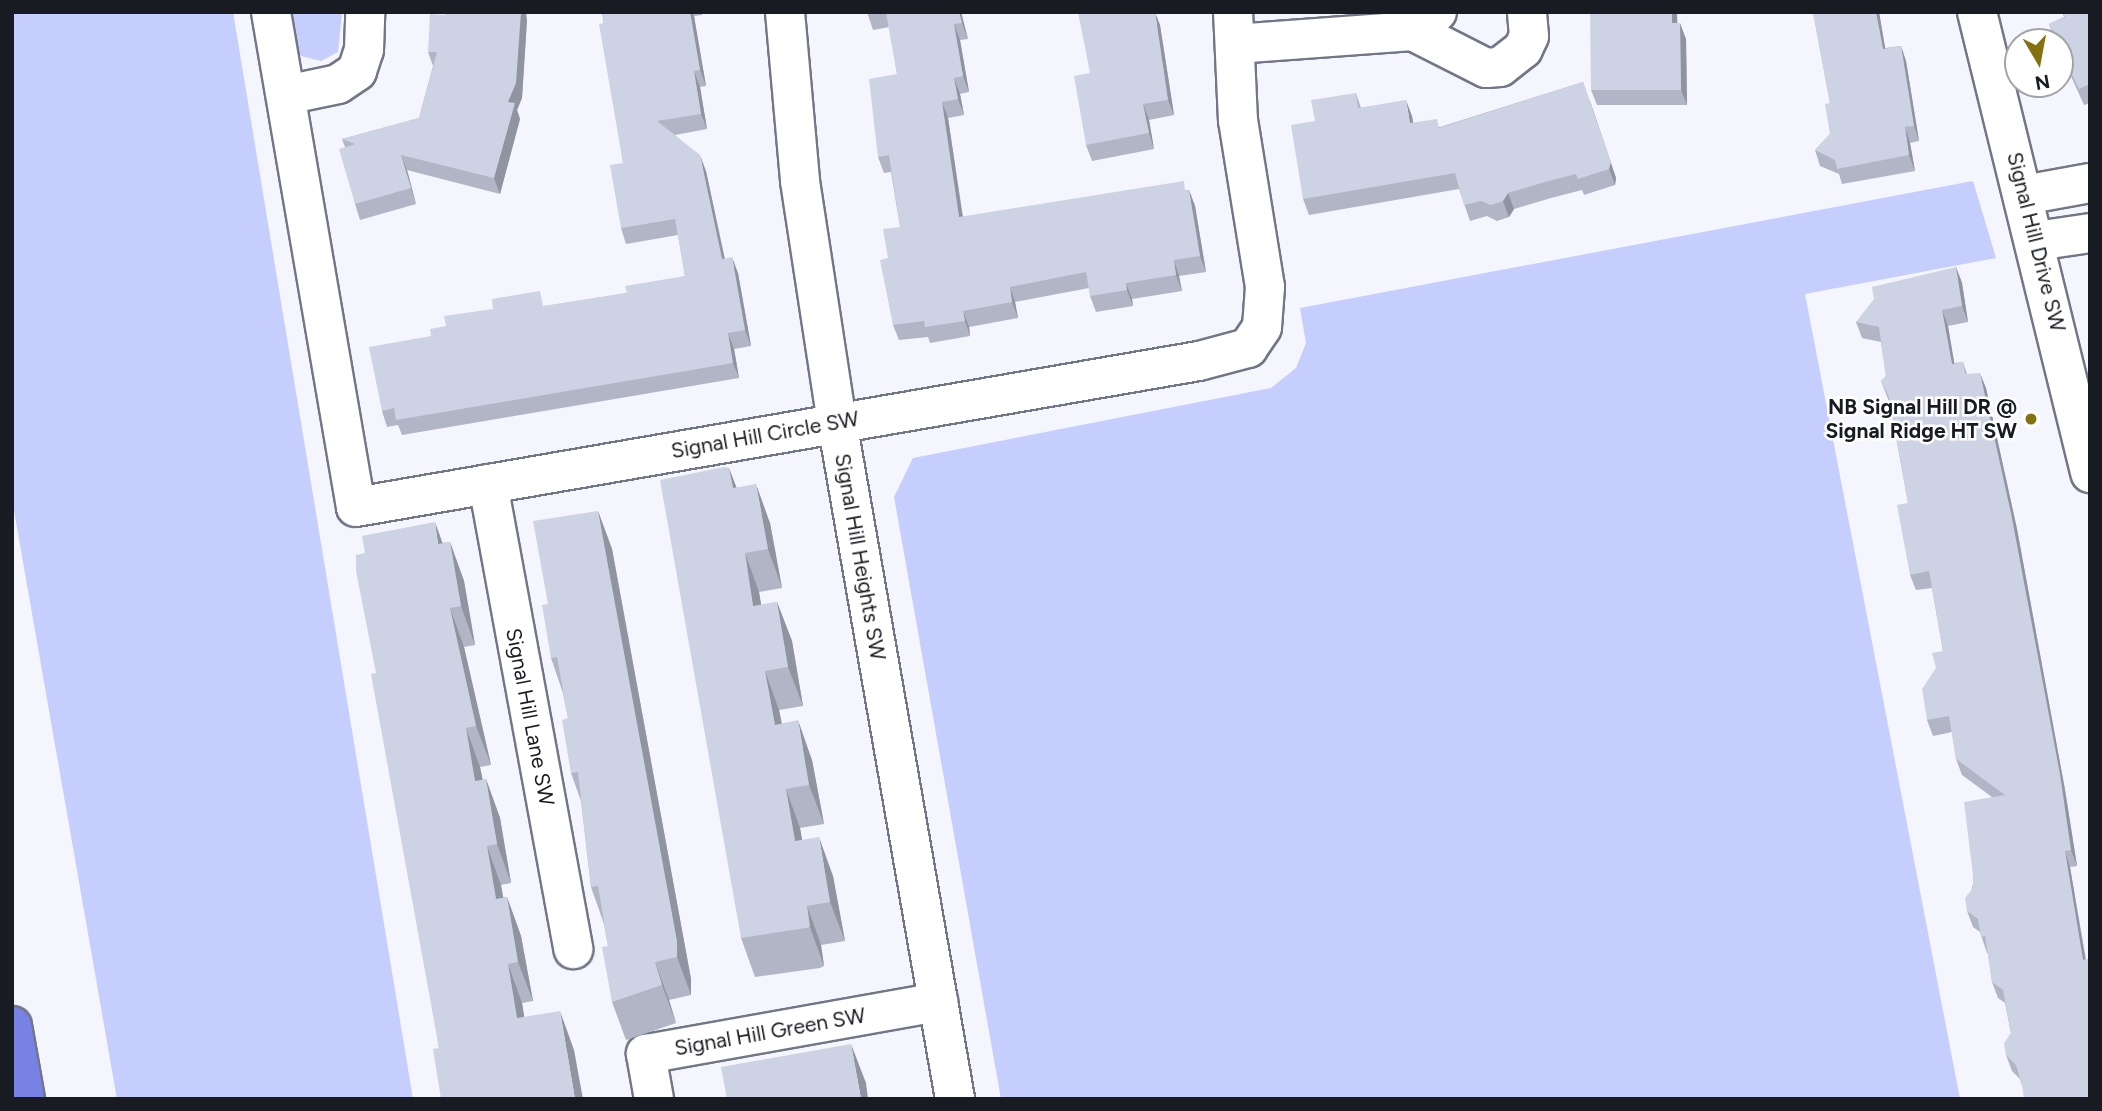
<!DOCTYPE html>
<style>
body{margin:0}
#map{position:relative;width:2102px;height:1111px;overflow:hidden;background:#f4f5fd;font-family:Figtree,sans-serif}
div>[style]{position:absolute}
.green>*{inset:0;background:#c5cefd}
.roads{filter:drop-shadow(2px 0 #727687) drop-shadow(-2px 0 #727687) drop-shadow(0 2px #727687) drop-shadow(0 -2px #727687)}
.minor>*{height:38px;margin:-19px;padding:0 19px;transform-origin:19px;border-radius:19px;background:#fff}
.highway>*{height:38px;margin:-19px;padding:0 19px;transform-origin:19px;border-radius:19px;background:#7782e4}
.wall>*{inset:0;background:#b1b5c5}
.shaded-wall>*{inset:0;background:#9093a0}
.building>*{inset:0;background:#ced2e5}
.dots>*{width:19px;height:19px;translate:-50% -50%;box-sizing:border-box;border:4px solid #fff;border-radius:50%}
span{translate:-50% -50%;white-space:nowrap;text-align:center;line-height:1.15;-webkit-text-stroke:5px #fff;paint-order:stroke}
.street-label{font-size:21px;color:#191b22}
.poi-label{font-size:21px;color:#191b22;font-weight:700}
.right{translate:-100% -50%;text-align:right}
.frame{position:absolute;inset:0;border:14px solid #191b22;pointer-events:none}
.north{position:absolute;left:2004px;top:28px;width:70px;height:70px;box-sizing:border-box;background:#fff;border:2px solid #a3a4a7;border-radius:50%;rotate:170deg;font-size:19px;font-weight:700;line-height:28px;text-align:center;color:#191b22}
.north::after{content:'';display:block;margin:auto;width:24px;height:32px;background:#847111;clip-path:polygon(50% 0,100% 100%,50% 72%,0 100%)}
</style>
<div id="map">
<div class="green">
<div style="clip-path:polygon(12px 12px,233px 12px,413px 1099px,117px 1099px,12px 499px)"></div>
<div style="clip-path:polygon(288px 12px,342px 12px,338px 52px,321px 61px,301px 56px,294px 47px)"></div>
<div style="clip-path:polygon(1973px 181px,1996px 258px,1805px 294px,1960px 1099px,1001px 1099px,894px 497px,913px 458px,1271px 388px,1296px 368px,1306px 343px,1300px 308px)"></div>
</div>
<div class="roads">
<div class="minor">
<div style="left:271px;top:12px;width:502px;rotate:80.26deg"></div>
<div style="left:356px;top:507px;width:856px;rotate:-9.83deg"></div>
<div style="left:1199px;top:361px;width:51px;rotate:-14.9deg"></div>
<div style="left:1248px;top:348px;width:25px;rotate:-56deg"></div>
<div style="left:1262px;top:327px;width:40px;rotate:-85.7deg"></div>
<div style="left:1265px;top:287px;width:168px;rotate:-99.2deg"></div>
<div style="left:1238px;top:121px;width:109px;rotate:-92.6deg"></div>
<div style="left:785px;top:12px;width:170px;rotate:84.9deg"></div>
<div style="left:800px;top:181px;width:244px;rotate:81.3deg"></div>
<div style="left:837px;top:422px;width:687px;rotate:80.11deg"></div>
<div style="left:1437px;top:12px;width:31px;rotate:142deg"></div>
<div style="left:1413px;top:31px;width:82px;rotate:26.9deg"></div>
<div style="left:1486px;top:68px;width:14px;rotate:-4deg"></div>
<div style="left:1500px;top:67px;width:29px;rotate:-38deg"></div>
<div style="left:1523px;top:49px;width:14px;rotate:-65deg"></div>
<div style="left:1529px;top:36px;width:24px;rotate:-95deg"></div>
<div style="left:1977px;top:12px;width:475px;rotate:76.2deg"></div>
<div style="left:1235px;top:44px;width:178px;rotate:-4.2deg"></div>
<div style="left:286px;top:95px;width:53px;rotate:-11.9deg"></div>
<div style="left:338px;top:84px;width:23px;rotate:-34deg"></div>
<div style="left:357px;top:71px;width:22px;rotate:-72deg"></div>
<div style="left:364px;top:50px;width:38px;rotate:-88deg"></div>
<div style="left:2024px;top:195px;width:67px;rotate:-10.3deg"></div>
<div style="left:2036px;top:241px;width:55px;rotate:-8.4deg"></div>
<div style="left:488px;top:484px;width:473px;rotate:79.6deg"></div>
<div style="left:654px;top:1099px;width:46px;rotate:-100.1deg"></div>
<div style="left:646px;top:1054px;width:297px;rotate:-10.1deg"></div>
</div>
<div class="highway">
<div style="left:12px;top:1026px;width:74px;rotate:79.9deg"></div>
</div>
</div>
<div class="wall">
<div style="clip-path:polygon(602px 12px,702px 12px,702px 15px,694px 16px,706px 86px,700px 87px,707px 129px,675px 135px,706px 171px,725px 259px,738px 273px,751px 346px,734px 349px,739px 378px,402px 435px,398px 425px,387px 427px,382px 411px,431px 336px,546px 306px,627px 293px,685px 276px,678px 235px,626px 244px,621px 228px,623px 163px)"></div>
<div style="clip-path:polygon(867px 12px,961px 12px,968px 39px,960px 40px,969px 92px,960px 94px,964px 115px,948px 118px,963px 217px,1189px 190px,1195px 206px,1206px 272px,1179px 276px,1182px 291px,1132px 299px,1133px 306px,1096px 312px,1090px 296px,1089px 288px,1015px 302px,1018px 318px,969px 327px,970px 336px,930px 343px,928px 337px,899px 340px,893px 325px,888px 258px,900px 227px,891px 172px,884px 173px,878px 157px,897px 74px,889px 27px,873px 30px)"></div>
<div style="clip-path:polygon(1813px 12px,1879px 12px,1885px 48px,1901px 46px,1906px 61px,1919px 141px,1910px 143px,1915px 171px,1842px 184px,1839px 174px,1820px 166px,1815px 150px,1830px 134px,1830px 103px)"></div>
<div style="clip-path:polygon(2062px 12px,2090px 12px,2090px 103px,2084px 105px,2060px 52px,2060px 42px,2055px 42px,2049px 24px,2064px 17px)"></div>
<div style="clip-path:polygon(445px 15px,527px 20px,522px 98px,517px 110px,520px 119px,500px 194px,407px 170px,416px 204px,360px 220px,355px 204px,345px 147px,342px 139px,419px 118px,433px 66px,428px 52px)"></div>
<div style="clip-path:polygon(1678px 23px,1686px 39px,1687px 105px,1597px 105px,1591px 90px)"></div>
<div style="clip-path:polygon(1160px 25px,1174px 115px,1149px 120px,1154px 149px,1092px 161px,1086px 145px,1090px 73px)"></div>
<div style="clip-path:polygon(1583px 82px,1616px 178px,1615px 185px,1584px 195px,1582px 190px,1551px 198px,1514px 209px,1509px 217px,1497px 221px,1487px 216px,1470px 221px,1459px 189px,1309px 215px,1303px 199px,1356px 93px,1361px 108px,1412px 116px,1413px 123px,1440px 127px)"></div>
<div style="clip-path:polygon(1956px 267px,1962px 283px,1968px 322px,1948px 326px,1954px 363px,1963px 362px,1967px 374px,1986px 388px,2017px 529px,2065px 790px,2077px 866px,2070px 867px,2086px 959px,2022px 1085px,2020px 1079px,2012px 1071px,2006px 1055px,2011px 1033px,2005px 1003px,1998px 998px,1992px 982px,1988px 953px,1987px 953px,1980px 932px,1973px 927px,1967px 911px,1992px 797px,1962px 775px,1956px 759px,1952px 732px,1933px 736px,1927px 720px,1936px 668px,1943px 651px,1932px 588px,1916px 590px,1910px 575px,1908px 503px,1890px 404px,1881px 381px,1886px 376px,1881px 342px,1862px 338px,1856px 322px)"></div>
<div style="clip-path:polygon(729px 468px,736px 487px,770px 523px,782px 588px,759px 592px,761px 605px,777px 602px,792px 641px,803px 706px,779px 710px,782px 723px,812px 760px,824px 824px,800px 828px,802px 840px,833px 876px,845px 941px,821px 945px,824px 966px,820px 968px,755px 977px,741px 938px)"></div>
<div style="clip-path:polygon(598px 511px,612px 549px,691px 979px,691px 995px,669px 1000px,676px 1023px,626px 1040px,612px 1002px,608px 946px,604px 924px,591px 887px,581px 801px,571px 773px,568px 718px,563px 693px,551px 658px,548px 604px)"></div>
<div style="clip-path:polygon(450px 542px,464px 581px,475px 645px,464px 647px,491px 765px,480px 767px,483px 780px,486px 779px,500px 818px,511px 883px,501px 885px,503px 897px,507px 897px,521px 936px,533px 1001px,522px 1003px,524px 1017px,574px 1050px,439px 1048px,376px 673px,442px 543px)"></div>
</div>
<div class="shaded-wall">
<div style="clip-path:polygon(521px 12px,526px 12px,527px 20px,522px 98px,517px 110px,520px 119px,500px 194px,494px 178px)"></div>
<div style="clip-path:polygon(690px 12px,692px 12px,694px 16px,706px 86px,700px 70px)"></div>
<div style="clip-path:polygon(959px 12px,961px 12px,968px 39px,962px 23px)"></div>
<div style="clip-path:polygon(1155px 12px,1160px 25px,1174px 115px,1168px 100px)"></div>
<div style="clip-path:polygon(1672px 12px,1677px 12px,1678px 39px,1672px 23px)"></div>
<div style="clip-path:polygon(1876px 12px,1879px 12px,1888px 65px,1883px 49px)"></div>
<div style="clip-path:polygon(1680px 23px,1686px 39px,1687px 105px,1681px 90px)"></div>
<div style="clip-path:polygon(954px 24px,960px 40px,969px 92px,963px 76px)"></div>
<div style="clip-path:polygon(1901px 46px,1906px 61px,1919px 141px,1914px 126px)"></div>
<div style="clip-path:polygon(694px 71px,700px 87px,707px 129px,701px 114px)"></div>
<div style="clip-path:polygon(954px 78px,960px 94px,964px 115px,958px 99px)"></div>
<div style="clip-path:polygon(1589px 98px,1616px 178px,1615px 185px,1609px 169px)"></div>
<div style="clip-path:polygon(1406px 100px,1412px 116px,1416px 139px,1410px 123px)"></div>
<div style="clip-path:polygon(942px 102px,948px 118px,965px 233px,959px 217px)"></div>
<div style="clip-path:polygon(1143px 104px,1149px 120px,1154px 149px,1149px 133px)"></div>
<div style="clip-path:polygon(1905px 127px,1910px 143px,1915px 171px,1909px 155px)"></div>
<div style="clip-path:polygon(401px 155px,407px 170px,416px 204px,411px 188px)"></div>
<div style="clip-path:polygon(700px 155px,706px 171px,728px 275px,722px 259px)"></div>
<div style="clip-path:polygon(1189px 190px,1195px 206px,1206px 272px,1200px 256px)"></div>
<div style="clip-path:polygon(1508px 193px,1514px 209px,1509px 217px,1503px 201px)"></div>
<div style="clip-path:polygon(732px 257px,738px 273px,751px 346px,745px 330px)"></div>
<div style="clip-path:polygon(1174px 260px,1179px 276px,1182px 291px,1176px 275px)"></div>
<div style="clip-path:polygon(1956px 267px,1962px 283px,1968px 322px,1962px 306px)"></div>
<div style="clip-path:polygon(1126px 283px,1132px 299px,1133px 306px,1127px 290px)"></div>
<div style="clip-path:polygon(1010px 287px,1015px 302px,1018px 318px,1012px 302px)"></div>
<div style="clip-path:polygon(1942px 310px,1948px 326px,1957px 379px,1952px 364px)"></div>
<div style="clip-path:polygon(963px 311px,969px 327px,970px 336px,965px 321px)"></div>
<div style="clip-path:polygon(728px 333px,734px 349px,739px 378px,733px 363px)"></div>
<div style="clip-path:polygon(1980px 373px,1986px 388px,2017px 529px,2065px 790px,2077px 866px,2071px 850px)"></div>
<div style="clip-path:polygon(729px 468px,744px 507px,733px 488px)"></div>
<div style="clip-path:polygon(756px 484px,770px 523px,782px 588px,768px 549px)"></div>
<div style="clip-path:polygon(598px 511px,612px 549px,691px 979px,691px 995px,677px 957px)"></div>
<div style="clip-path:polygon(435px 522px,449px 561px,438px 544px)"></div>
<div style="clip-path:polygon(450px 542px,464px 581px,475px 645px,461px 606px)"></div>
<div style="clip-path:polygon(745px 553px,759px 592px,768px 645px,753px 606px)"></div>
<div style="clip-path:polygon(777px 602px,792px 641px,803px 706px,788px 667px)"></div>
<div style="clip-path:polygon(450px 608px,464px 647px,491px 765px,476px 726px)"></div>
<div style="clip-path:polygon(765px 671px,779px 710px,789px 764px,775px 725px)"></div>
<div style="clip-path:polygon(798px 720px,812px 760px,824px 824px,809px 785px)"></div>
<div style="clip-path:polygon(466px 728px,480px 767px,490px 820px,475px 781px)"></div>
<div style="clip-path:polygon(486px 779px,500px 818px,511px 883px,497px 844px)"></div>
<div style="clip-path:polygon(786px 789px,800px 828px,809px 880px,795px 841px)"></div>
<div style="clip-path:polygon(819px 837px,833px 876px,845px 941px,830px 902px)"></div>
<div style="clip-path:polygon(487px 846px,501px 885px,510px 938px,496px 899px)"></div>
<div style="clip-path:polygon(2065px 851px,2070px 867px,2088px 976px,2083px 960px)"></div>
<div style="clip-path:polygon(507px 897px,521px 936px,533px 1001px,518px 962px)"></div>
<div style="clip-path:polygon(807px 906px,821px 945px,824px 966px,810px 927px)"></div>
<div style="clip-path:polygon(655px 962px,669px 1000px,676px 1023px,662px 985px)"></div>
<div style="clip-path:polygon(508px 964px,522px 1003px,531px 1057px,517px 1018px)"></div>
<div style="clip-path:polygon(560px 1011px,574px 1050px,583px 1099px,575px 1099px)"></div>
<div style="clip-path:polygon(851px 1044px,866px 1083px,868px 1099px,861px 1099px)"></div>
</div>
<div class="building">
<div style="clip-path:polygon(446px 12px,521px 12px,516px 83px,508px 102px,515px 103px,494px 178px,401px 155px,411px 188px,355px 204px,339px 149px,355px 144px,342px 139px,419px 118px,437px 52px,428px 52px,430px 14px,445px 15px)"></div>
<div style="clip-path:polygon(602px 12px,690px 12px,700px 70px,694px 71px,701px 114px,657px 121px,700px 155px,722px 259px,732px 257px,745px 330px,728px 333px,733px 363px,396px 420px,394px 408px,382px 411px,369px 347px,431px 336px,430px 329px,446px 326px,444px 316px,493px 309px,492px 299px,540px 291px,543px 306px,627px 293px,625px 286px,685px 276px,675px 219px,621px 228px,610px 165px,623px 163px,599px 24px,604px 23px)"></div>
<div style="clip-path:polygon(886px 12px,959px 12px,962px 23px,954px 24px,963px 76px,954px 78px,958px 99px,942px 102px,959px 217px,1184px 181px,1185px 191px,1189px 190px,1200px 256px,1174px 260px,1176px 275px,1126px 283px,1127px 290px,1090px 296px,1086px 272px,1010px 287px,1012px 302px,963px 311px,965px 321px,925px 327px,924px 321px,893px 325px,880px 260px,888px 258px,883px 229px,900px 227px,889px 155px,878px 157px,869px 79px,897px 74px)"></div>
<div style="clip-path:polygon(1078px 12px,1155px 12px,1168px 100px,1143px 104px,1149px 133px,1086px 145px,1074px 76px,1090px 73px)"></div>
<div style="clip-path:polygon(1590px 12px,1672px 12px,1672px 23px,1680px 23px,1681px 90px,1591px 90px)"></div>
<div style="clip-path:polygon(1813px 12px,1876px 12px,1883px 49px,1901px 46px,1914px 126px,1905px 127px,1909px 155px,1837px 169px,1835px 160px,1815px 150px,1830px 134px,1825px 104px,1830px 103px)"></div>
<div style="clip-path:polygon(2063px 12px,2090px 12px,2090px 84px,2079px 89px,2060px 49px,2060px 42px,2057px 42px,2049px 24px,2065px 17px)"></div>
<div style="clip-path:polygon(1583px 82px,1611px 162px,1609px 169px,1578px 179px,1576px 174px,1545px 182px,1508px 193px,1503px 201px,1491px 205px,1481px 201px,1464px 205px,1455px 173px,1303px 199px,1291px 125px,1315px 121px,1311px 100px,1356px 93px,1358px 108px,1406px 100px,1410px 123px,1437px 119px,1439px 128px)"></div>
<div style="clip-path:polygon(1956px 267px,1962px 306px,1942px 310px,1952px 364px,1963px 362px,1965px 374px,1980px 373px,2011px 513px,2060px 774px,2071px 850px,2065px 851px,2083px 960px,2090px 958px,2090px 1099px,2024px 1099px,2022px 1085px,2016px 1065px,2006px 1055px,2004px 1043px,2011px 1033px,2003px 990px,1992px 982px,1985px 936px,1981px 937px,1978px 919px,1967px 911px,1965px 898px,1973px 888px,1973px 875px,1964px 802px,2005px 795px,1956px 759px,1949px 716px,1927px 720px,1922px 689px,1936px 668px,1932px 653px,1943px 651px,1929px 571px,1910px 575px,1897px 505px,1908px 503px,1889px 397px,1881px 381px,1886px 376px,1879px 327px,1856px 322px,1874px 299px,1872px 287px)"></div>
<div style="clip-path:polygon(724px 467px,729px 468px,733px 488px,756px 484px,768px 549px,745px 553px,753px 606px,777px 602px,788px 667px,765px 671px,775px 725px,798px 720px,809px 785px,786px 789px,795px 841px,819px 837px,830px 902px,807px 906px,810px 927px,806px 928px,741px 938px,660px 480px)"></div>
<div style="clip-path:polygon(598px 511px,677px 941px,677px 957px,655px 962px,662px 985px,612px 1002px,602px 947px,608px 946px,598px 886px,591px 887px,578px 772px,571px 773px,562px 720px,568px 718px,557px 657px,551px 658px,542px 605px,548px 604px,533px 521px)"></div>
<div style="clip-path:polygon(435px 522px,438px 544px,450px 542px,461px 606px,450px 608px,476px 726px,466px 728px,475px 781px,486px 779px,497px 844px,487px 846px,496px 899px,507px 897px,518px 962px,508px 964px,517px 1018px,560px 1011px,575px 1099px,441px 1099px,433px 1049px,439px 1048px,371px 674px,376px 673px,356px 571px,356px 555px,365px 553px,362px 536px)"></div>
<div style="clip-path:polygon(851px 1044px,861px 1099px,727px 1099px,721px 1067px)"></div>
</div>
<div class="dots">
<div style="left:2031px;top:419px;background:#847111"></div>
</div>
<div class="street-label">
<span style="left:2036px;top:242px;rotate:76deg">Signal Hill Drive SW</span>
<span style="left:765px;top:435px;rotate:-10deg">Signal Hill Circle SW</span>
<span style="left:860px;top:557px;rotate:80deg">Signal Hill Heights SW</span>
<span style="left:530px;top:717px;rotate:79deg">Signal Hill Lane SW</span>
<span style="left:770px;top:1032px;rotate:-10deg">Signal Hill Green SW</span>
</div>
<div class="poi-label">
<span class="right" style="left:2017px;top:419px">NB Signal Hill DR @<br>Signal Ridge HT SW</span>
</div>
<div class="frame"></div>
<div class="north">N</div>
</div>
